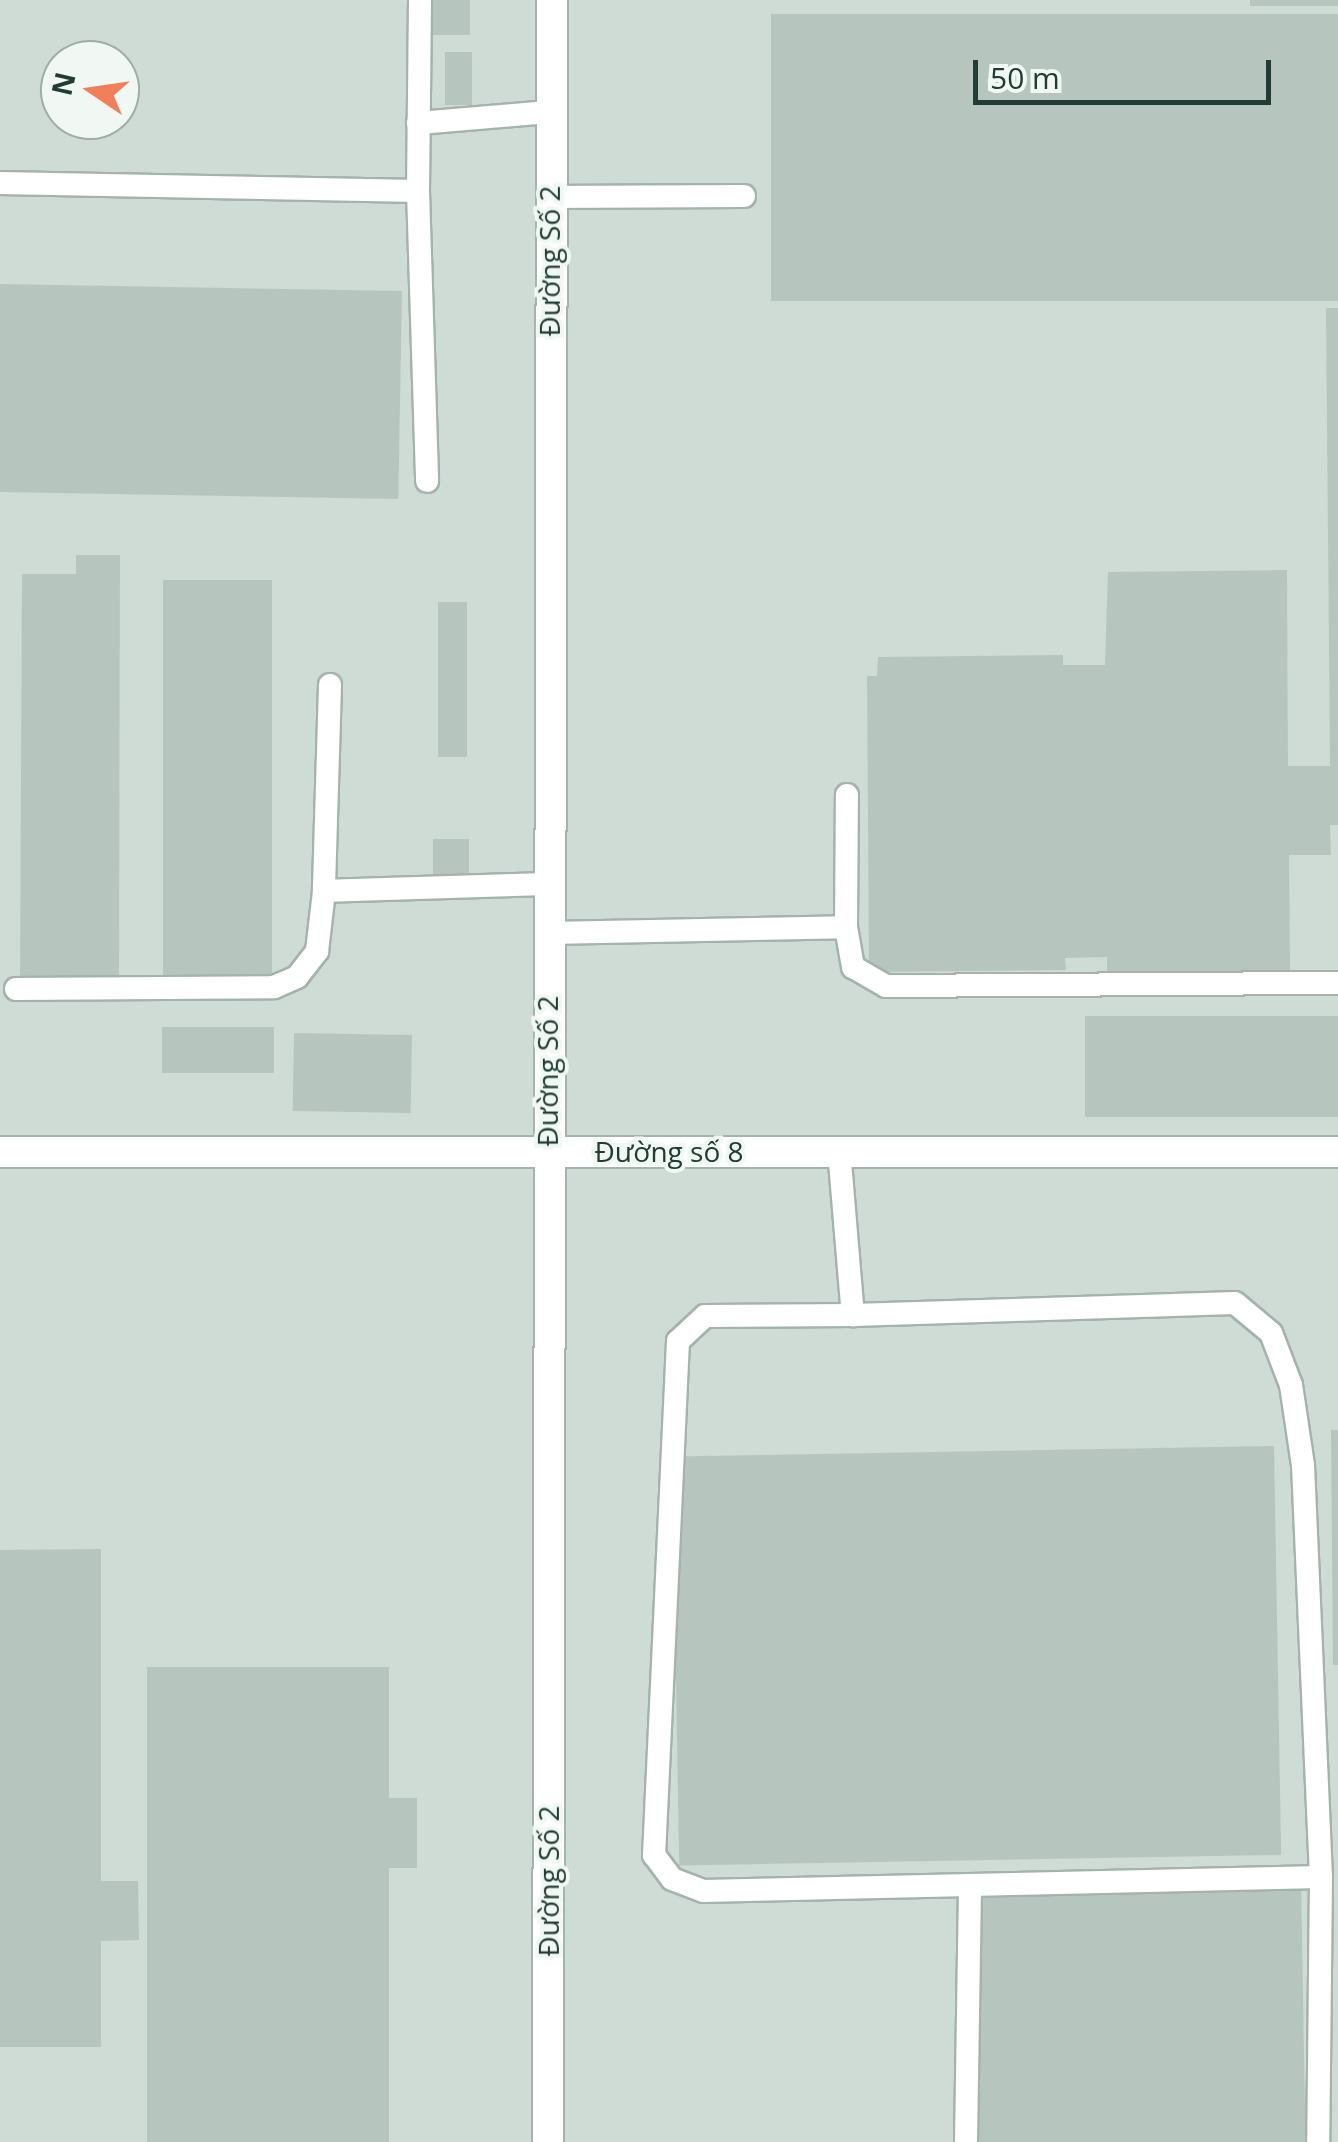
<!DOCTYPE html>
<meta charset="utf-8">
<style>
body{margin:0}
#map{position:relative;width:1338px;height:2142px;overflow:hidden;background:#e1ebe7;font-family:"Open Sans",sans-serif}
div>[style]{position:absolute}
.built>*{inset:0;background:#cfdbd5}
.building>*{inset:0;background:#b6c6bf;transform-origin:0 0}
.roads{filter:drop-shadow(2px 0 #a4b3ae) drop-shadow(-2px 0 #a4b3ae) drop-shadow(0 2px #a4b3ae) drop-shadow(0 -2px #a4b3ae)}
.service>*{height:22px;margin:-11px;padding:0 11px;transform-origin:11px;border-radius:11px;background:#fff}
.minor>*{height:30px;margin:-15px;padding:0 15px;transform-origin:15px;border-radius:15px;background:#fff}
span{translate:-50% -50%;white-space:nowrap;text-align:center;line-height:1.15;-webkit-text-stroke:8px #f1f8f4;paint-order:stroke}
.street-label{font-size:28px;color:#213c34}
.north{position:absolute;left:40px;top:40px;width:100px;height:100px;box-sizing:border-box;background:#f1f8f4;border:2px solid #9eada7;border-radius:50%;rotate:283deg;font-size:28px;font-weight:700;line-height:40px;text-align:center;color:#213c34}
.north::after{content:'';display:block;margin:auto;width:35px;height:45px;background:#f07f5a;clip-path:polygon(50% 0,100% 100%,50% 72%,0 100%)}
.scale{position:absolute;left:973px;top:60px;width:298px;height:45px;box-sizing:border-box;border:5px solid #213c34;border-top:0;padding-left:12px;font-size:30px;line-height:35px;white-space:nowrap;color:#213c34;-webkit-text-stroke:8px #f1f8f4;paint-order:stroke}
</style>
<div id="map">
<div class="built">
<div style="clip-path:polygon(evenodd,0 0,1338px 0,1338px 2142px,0 2142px,0 0,60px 60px,120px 60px,120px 120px,60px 120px,60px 60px)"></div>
</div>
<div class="building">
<div style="left:429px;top:0;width:41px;height:35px"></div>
<div style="left:1250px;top:0;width:88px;height:6px"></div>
<div style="left:1338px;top:14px;width:287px;height:567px;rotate:90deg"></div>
<div style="left:445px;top:52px;width:27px;height:53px"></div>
<div style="left:0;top:284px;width:402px;height:208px;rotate:1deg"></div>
<div style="clip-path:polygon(1326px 308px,1338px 308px,1338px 825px,1330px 825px,1331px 855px,1289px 855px,1290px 972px,1107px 974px,1107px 957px,1065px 958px,1066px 970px,869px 972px,867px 676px,877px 676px,878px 657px,1063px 655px,1063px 665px,1105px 665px,1108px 572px,1287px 570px,1288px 766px,1330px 766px)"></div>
<div style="clip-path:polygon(76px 555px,120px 555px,119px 983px,20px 983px,22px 574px,76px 574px)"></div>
<div style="left:163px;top:580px;width:109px;height:401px"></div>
<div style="left:438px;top:602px;width:29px;height:155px"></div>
<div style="left:433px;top:839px;width:36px;height:43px"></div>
<div style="left:1338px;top:1016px;width:101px;height:253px;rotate:90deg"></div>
<div style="left:162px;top:1027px;width:112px;height:46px"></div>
<div style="left:412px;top:1035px;width:78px;height:118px;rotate:91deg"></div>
<div style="clip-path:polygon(1331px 1430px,1338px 1430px,1338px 1665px,1333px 1665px)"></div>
<div style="left:1274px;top:1446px;width:409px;height:602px;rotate:89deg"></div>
<div style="clip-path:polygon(101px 1549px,101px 1881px,138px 1881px,139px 1940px,101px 1941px,101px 2047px,0 2047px,0 1550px)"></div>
<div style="clip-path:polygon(147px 1667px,389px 1667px,389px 1798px,417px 1798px,417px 1868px,389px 1868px,389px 2142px,147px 2142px)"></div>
<div style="left:1301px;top:1880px;width:262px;height:330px;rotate:89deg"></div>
</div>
<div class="roads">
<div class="service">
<div style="left:418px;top:123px;width:132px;rotate:-4.8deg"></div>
<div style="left:0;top:183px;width:418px;rotate:1.1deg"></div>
<div style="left:418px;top:191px;width:191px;rotate:-89.4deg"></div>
<div style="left:418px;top:191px;width:290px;rotate:88.2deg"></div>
<div style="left:548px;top:197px;width:196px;rotate:-0.3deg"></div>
<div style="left:330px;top:685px;width:206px;rotate:91.7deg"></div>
<div style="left:324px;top:891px;width:227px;rotate:-1.8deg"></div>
<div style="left:846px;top:927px;width:41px;rotate:80.1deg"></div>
<div style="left:853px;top:967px;width:38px;rotate:30deg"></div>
<div style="left:886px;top:986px;width:452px;rotate:-0.4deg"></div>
<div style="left:547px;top:933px;width:299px;rotate:-1.1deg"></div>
<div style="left:846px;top:927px;width:132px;rotate:-89.6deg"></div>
<div style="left:16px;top:989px;width:258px;rotate:-0.4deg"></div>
<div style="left:274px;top:987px;width:25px;rotate:-23deg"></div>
<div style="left:297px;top:977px;width:33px;rotate:-52deg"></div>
<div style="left:317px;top:951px;width:60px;rotate:-83.3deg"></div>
<div style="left:839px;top:1150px;width:166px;rotate:85.2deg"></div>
<div style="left:853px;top:1315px;width:382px;rotate:-1.8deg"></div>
<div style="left:1235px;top:1303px;width:47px;rotate:39.8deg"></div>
<div style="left:1271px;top:1333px;width:56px;rotate:69deg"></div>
<div style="left:1291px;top:1385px;width:81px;rotate:81.5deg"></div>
<div style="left:1303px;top:1465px;width:412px;rotate:87.5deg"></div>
<div style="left:1321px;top:1877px;width:265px;rotate:90.6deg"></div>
<div style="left:853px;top:1315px;width:148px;rotate:179.6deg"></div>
<div style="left:705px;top:1316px;width:37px;rotate:137deg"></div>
<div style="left:678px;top:1341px;width:515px;rotate:92.67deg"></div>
<div style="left:654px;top:1855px;width:30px;rotate:53deg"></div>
<div style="left:672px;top:1879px;width:33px;rotate:21deg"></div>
<div style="left:703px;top:1891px;width:618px;rotate:-1.3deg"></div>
<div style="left:966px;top:2142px;width:257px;rotate:-89.1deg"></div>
</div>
<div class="minor">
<div style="left:0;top:1152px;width:1338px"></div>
<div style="left:548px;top:2142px;width:2142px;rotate:-89.89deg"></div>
</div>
</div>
<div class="street-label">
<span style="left:549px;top:261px;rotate:-90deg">Đường Số 2</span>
<span style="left:547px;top:1071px;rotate:-90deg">Đường Số 2</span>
<span style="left:669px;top:1151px">Đường số 8</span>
<span style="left:548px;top:1881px;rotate:-90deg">Đường Số 2</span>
</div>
<div class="north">N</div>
<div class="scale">50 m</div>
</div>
